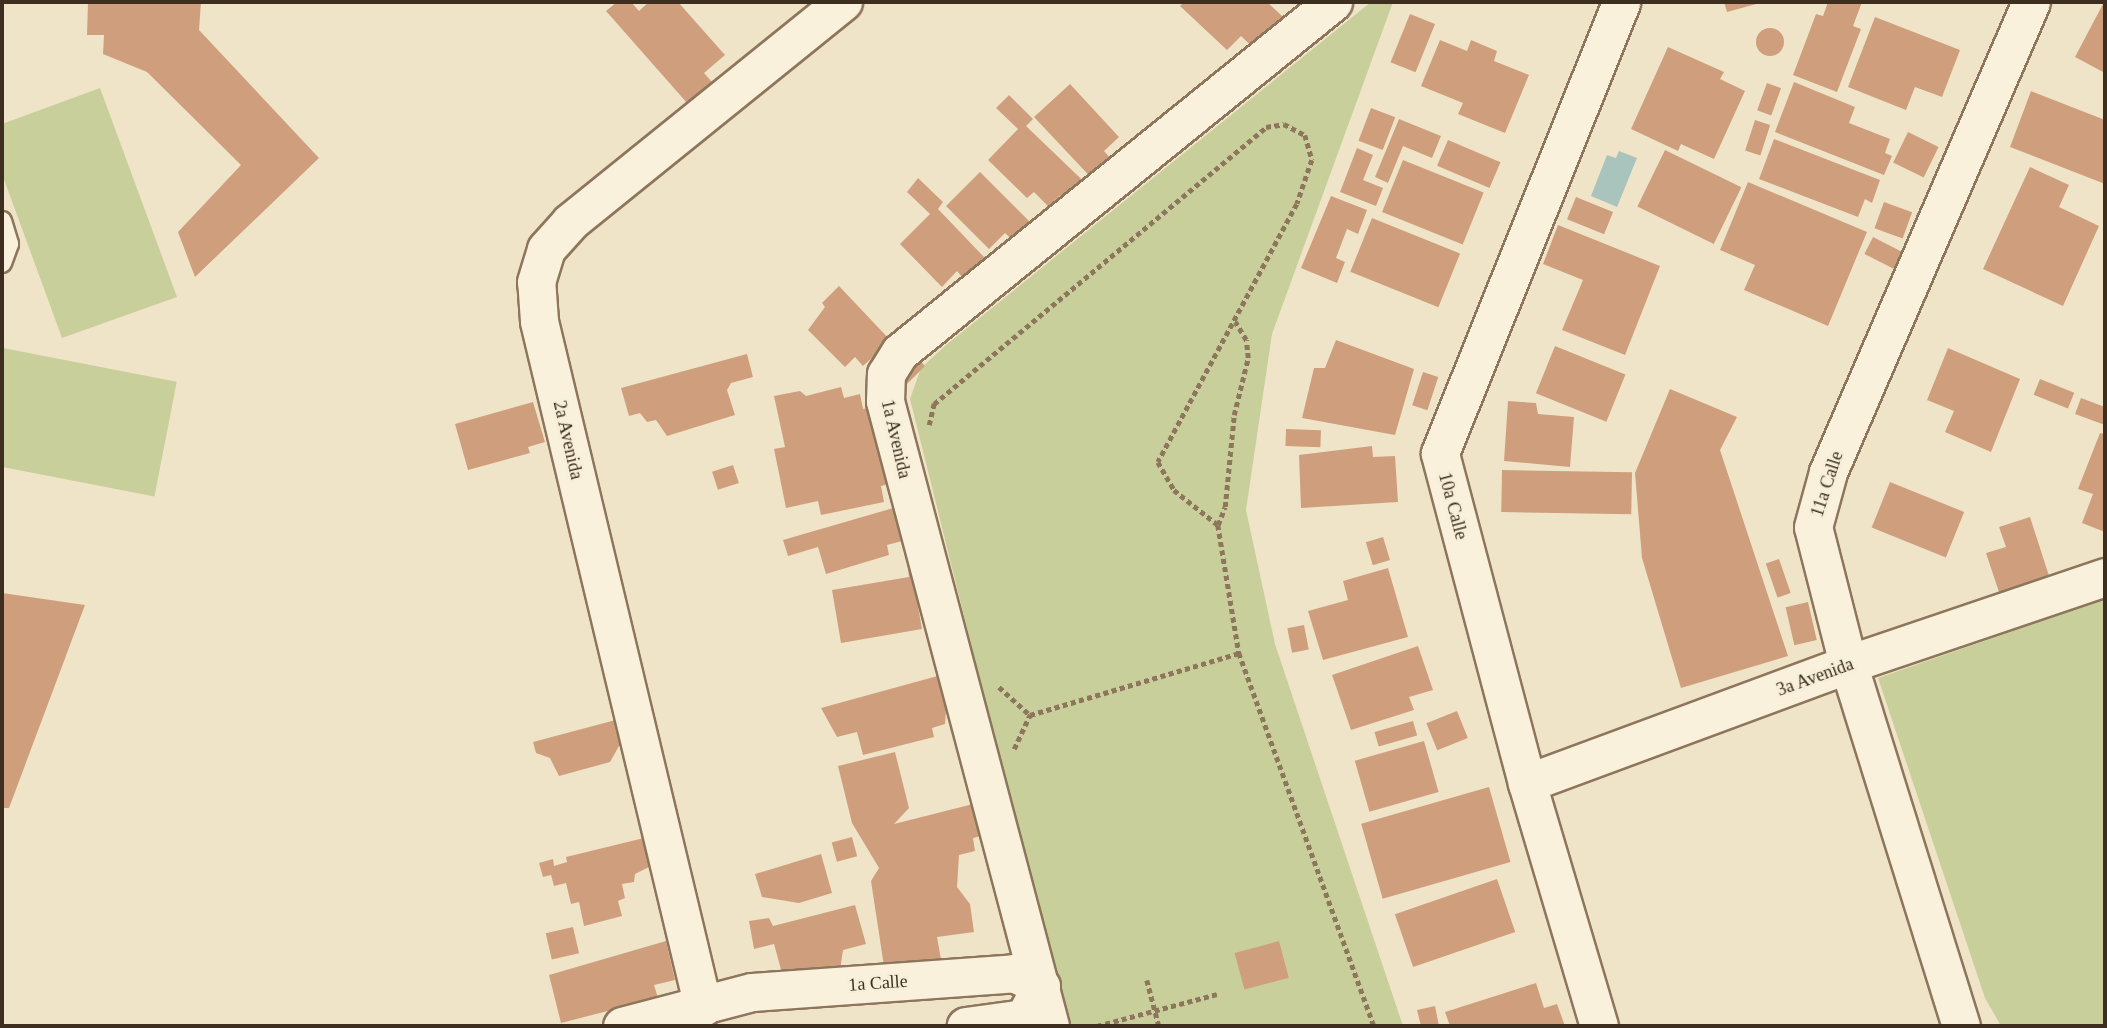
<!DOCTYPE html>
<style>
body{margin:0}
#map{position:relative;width:2107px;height:1028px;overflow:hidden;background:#f0e4c8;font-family:Georgia,serif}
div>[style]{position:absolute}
.green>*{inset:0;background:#c9cf9b;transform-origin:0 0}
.water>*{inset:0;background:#a9c4bc}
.building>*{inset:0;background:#cf9f7d;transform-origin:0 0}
.round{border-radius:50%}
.path>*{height:4.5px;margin-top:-2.25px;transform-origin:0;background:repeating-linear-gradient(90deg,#8d765c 0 5px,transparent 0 8.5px)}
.roads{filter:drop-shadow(2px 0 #8d765c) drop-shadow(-2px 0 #8d765c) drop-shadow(0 2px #8d765c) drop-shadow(0 -2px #8d765c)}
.service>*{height:18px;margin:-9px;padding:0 9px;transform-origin:9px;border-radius:9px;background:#faf1dc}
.minor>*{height:37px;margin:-18.5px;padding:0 18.5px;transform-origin:18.5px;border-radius:18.5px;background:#faf1dc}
span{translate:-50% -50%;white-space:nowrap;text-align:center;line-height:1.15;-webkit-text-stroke:5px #f7eed8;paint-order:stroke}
.street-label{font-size:18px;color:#3d2e20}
.frame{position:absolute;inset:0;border:4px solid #3d2e20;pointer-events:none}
</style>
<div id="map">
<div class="green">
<div style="clip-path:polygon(1371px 2px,1393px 2px,1272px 334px,1246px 510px,1275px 644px,1403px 1026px,1066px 1026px,910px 399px,921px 368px,946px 345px)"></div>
<div style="clip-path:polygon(100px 88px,177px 297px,62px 338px,2px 174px,2px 124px)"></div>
<div style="left:3px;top:348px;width:177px;height:117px;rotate:11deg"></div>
<div style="clip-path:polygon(2105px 599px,2105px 1026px,2001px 1026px,1985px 998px,1878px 678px)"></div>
</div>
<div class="water">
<div style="clip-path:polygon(1619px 151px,1637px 158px,1617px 207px,1591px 196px,1607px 155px,1616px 158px)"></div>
</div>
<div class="building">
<div style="clip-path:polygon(88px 2px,201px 2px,199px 30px,319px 158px,195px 277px,178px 232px,241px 165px,147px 72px,103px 54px,104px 35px,87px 35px)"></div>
<div style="clip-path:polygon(617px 2px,631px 2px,639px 11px,649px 2px,678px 2px,725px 55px,704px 73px,719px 90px,695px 112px,606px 11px)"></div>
<div style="clip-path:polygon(1184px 2px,1267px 2px,1296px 29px,1267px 61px,1241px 36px,1227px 50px,1180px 6px)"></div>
<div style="clip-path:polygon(1724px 2px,1760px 2px,1760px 3px,1727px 12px)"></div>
<div style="clip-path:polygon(1828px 2px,1862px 2px,1853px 26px,1861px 29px,1837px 92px,1793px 75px,1816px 14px,1823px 16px)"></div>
<div style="clip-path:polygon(2104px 2px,2105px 2px,2105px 73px,2075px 57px)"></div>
<div style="left:1410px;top:14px;width:27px;height:52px;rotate:22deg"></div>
<div style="clip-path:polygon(1875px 17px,1960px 50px,1942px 97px,1915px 87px,1906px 110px,1848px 87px)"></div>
<div class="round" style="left:1756px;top:28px;width:28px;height:28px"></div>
<div style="clip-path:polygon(1440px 40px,1467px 51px,1471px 40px,1497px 51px,1494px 61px,1529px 75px,1505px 133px,1458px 114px,1463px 103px,1421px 86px)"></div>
<div style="clip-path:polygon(1668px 47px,1724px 72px,1720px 79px,1745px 91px,1714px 159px,1681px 144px,1678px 151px,1631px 129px)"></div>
<div style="clip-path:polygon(1794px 82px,1855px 107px,1849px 123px,1890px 139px,1885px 153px,1892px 156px,1884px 175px,1775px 132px)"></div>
<div style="left:1767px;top:83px;width:15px;height:29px;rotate:20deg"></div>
<div style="clip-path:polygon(1070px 84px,1119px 137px,1104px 151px,1118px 167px,1098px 185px,1034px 117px)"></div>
<div style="clip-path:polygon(2031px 91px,2105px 120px,2105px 184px,2010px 147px)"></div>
<div style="clip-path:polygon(1009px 95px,1033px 119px,1026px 126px,1100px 197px,1080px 217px,1059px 196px,1049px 207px,1034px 192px,1027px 198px,988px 160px,1018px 129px,996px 108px)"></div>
<div style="left:1371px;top:108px;width:26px;height:35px;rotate:21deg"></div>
<div style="clip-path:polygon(1399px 119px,1441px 136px,1432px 158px,1403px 146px,1388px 183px,1375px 177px)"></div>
<div style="left:1755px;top:120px;width:16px;height:32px;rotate:18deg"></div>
<div style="left:1908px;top:132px;width:34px;height:34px;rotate:26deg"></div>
<div style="clip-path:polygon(1774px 139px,1880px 180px,1872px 203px,1865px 199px,1858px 217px,1759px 179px)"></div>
<div style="left:1448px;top:140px;width:57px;height:28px;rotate:23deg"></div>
<div style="clip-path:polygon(1357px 148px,1373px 155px,1363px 180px,1383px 188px,1376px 206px,1340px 192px)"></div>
<div style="left:1665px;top:150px;width:85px;height:63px;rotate:26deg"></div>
<div style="left:1403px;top:160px;width:87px;height:56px;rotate:22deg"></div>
<div style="clip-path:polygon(2030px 167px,2069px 185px,2059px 207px,2099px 226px,2063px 306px,1983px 269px)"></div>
<div style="clip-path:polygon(980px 172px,1053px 245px,1035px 262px,1005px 233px,989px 249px,946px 206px)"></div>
<div style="clip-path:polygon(918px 178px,943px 202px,938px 209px,1006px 280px,982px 301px,957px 271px,942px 287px,900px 244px,930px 214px,907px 192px)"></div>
<div style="clip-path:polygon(1748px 182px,1867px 232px,1828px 326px,1744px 290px,1755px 265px,1720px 250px)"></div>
<div style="clip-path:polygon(1331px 196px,1367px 210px,1358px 234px,1347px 229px,1336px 258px,1345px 262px,1337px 283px,1301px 268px)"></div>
<div style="left:1576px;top:197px;width:40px;height:24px;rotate:22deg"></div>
<div style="left:1884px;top:202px;width:30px;height:28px;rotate:20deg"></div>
<div style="left:1372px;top:218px;width:95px;height:58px;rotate:22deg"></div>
<div style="clip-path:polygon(1558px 225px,1660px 266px,1625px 355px,1562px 330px,1583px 280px,1543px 264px)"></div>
<div style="left:1873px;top:237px;width:34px;height:19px;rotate:27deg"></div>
<div style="clip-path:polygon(839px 286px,892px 342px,897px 337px,925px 366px,902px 389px,872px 358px,863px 366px,855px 357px,845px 367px,808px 330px,825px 307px,822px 303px)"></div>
<div style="clip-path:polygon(1336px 340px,1414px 369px,1395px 435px,1302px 418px,1314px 368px,1325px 368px)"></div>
<div style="left:1555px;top:346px;width:76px;height:51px;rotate:22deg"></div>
<div style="clip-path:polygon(1948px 348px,2020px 379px,1991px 452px,1945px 432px,1954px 411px,1927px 400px)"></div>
<div style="clip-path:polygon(747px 354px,753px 377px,731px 383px,727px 390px,735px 415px,667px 436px,656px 420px,647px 422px,640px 413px,629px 416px,621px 388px)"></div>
<div style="left:1423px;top:372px;width:16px;height:35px;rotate:18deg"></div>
<div style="left:2040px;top:379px;width:37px;height:17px;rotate:22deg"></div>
<div style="clip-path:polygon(841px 387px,844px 398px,860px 394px,863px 409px,880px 405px,910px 479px,881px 486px,884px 502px,821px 515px,818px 501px,786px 508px,774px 449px,785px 447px,774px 396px,800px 391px,806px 396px)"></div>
<div style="clip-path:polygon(1670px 389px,1737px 417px,1720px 450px,1788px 656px,1681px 688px,1642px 558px,1635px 473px)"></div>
<div style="clip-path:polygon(2081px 398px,2105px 407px,2105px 425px,2075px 414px)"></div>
<div style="clip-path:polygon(1508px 401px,1536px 403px,1538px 414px,1574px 417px,1570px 467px,1504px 461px)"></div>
<div style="clip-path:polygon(533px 402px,545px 442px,528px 447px,530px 453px,468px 470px,455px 424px)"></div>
<div style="left:1286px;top:429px;width:35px;height:17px;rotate:2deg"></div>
<div style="clip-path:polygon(2100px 433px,2105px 434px,2105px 532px,2082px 523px,2093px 494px,2078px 489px)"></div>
<div style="clip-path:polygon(1372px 446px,1373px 457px,1395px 456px,1398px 502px,1301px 508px,1299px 455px)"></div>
<div style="left:733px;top:465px;width:19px;height:22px;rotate:72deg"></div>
<div style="left:1502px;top:470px;width:130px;height:42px;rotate:1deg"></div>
<div style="left:1890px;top:482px;width:80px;height:49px;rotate:22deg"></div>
<div style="clip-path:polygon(914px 502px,914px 525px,899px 529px,902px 541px,887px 545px,889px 555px,826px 574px,818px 547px,788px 556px,783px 540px)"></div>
<div style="clip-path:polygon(2030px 517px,2051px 582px,2001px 598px,1986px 553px,2006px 547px,1999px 527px)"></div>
<div style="left:1383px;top:537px;width:24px;height:18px;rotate:73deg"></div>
<div style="clip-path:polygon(925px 558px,931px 592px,916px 595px,922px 629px,841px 643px,832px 590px,909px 577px,907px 561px)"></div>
<div style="left:1779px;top:559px;width:36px;height:14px;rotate:71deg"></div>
<div style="clip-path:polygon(1388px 568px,1408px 637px,1323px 660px,1308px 611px,1348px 600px,1343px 581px)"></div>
<div style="clip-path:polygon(2px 593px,85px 605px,9px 808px,2px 808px)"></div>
<div style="left:1808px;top:602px;width:39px;height:23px;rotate:77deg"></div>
<div style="left:1304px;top:625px;width:25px;height:17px;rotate:79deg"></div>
<div style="clip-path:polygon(1418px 646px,1433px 690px,1409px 697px,1414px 710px,1351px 730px,1332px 675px)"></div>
<div style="clip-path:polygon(952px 672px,961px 706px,946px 710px,945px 724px,932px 728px,934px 737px,863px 755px,857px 732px,837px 737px,821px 708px)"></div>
<div style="left:1457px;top:711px;width:29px;height:33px;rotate:68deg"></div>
<div style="clip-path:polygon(623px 718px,630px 743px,619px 746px,610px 762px,559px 776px,550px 758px,536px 753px,533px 742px)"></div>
<div style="left:1413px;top:721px;width:15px;height:40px;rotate:74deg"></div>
<div style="left:1424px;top:741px;width:53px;height:72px;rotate:74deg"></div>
<div style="clip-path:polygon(895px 752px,909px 808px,894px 824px,985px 801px,993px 833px,973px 838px,975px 851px,959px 855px,957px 887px,970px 904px,974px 932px,937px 937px,942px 965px,885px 973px,871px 881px,879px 868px,852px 823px,838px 766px)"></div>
<div style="left:1489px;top:787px;width:78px;height:133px;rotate:74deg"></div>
<div style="left:852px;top:837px;width:20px;height:21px;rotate:75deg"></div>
<div style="clip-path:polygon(644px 838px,651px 866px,635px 874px,634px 882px,622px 884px,625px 898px,618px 901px,622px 916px,584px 926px,579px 902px,571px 904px,566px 883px,554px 886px,551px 875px,543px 877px,539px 863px,553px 859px,554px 866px,567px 862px,566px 857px)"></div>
<div style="clip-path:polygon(821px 854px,832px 893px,799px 903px,762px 897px,755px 874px)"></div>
<div style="left:1497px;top:879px;width:56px;height:108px;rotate:71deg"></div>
<div style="clip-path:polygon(855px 905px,866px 944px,843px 950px,840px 970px,785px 984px,774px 944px,754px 949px,749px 921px,769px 918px,773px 926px)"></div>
<div style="left:573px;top:927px;width:27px;height:28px;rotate:77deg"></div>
<div style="clip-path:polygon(666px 941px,675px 980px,654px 985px,658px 998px,561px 1023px,549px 975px)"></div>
<div style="left:1279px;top:941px;width:38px;height:46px;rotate:75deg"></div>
<div style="clip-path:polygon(1536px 983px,1544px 1008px,1557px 1004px,1565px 1026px,1450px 1026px,1445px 1012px)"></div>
<div style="clip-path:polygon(1435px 1006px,1439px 1026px,1421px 1026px,1417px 1010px)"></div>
</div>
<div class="path">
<div style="left:929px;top:425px;width:22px;rotate:-77deg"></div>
<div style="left:934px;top:404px;width:432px;rotate:-39.8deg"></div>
<div style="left:1266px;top:127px;width:18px;rotate:-9deg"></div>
<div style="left:1284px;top:124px;width:24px;rotate:28deg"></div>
<div style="left:1305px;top:135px;width:26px;rotate:74deg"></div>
<div style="left:1312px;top:160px;width:46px;rotate:108.8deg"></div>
<div style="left:1297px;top:204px;width:293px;rotate:118.3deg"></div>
<div style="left:1158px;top:462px;width:32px;rotate:60deg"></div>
<div style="left:1174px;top:490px;width:56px;rotate:38.5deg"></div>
<div style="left:1218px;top:525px;width:130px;rotate:80.7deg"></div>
<div style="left:1239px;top:653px;width:397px;rotate:70.1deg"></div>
<div style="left:1218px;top:525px;width:19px;rotate:-69deg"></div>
<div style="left:1225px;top:507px;width:92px;rotate:-84.4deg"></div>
<div style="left:1234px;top:415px;width:59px;rotate:-76.2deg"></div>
<div style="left:1248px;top:358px;width:18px;rotate:-96deg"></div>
<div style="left:1246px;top:340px;width:21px;rotate:-121deg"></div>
<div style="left:999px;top:687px;width:42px;rotate:42.1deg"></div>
<div style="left:1030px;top:715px;width:218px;rotate:-16.5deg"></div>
<div style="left:1014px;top:749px;width:38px;rotate:-65deg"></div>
<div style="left:1147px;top:980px;width:48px;rotate:75.4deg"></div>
<div style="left:1097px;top:1026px;width:124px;rotate:-14.9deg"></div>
</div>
<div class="roads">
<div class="service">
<div style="left:2px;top:221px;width:24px;rotate:73deg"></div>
<div style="left:9px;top:244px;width:20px;rotate:110deg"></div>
</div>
<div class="minor">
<div style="left:1527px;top:783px;width:342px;rotate:-20.3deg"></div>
<div style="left:1848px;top:664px;width:271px;rotate:-18.7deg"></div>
<div style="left:703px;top:1007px;width:705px;rotate:-103.45deg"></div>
<div style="left:539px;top:321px;width:39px;rotate:-94deg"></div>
<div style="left:536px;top:282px;width:34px;rotate:-73deg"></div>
<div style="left:546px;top:249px;width:36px;rotate:-48deg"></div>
<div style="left:570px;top:222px;width:351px;rotate:-38.9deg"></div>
<div style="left:622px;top:1026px;width:134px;rotate:-14.7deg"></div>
<div style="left:752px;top:992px;width:263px;rotate:-4.1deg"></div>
<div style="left:1014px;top:973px;width:30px;rotate:26deg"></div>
<div style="left:1041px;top:986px;width:36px;rotate:118deg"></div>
<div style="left:1024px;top:1018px;width:59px;rotate:172.1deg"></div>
<div style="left:1050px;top:1026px;width:646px;rotate:-104.79deg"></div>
<div style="left:885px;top:401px;width:27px;rotate:-88deg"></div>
<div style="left:886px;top:374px;width:26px;rotate:-58deg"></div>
<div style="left:900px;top:352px;width:557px;rotate:-38.95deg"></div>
<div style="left:1599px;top:1026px;width:253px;rotate:-106.5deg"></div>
<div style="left:1527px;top:783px;width:341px;rotate:-104.8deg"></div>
<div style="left:1440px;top:453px;width:486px;rotate:-68.1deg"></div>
<div style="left:1961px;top:1026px;width:379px;rotate:-107.3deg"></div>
<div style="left:1848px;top:664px;width:141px;rotate:-104.3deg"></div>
<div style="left:1813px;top:527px;width:57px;rotate:-74.7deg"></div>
<div style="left:1828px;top:472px;width:512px;rotate:-66.64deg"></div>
</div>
</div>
<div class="street-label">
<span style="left:896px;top:439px;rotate:77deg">1a Avenida</span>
<span style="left:568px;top:440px;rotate:77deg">2a Avenida</span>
<span style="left:1827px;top:484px;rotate:-72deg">11a Calle</span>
<span style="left:1453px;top:506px;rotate:75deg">10a Calle</span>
<span style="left:1815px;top:677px;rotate:-20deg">3a Avenida</span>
<span style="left:878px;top:983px;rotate:-4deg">1a Calle</span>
</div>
<div class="frame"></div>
</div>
